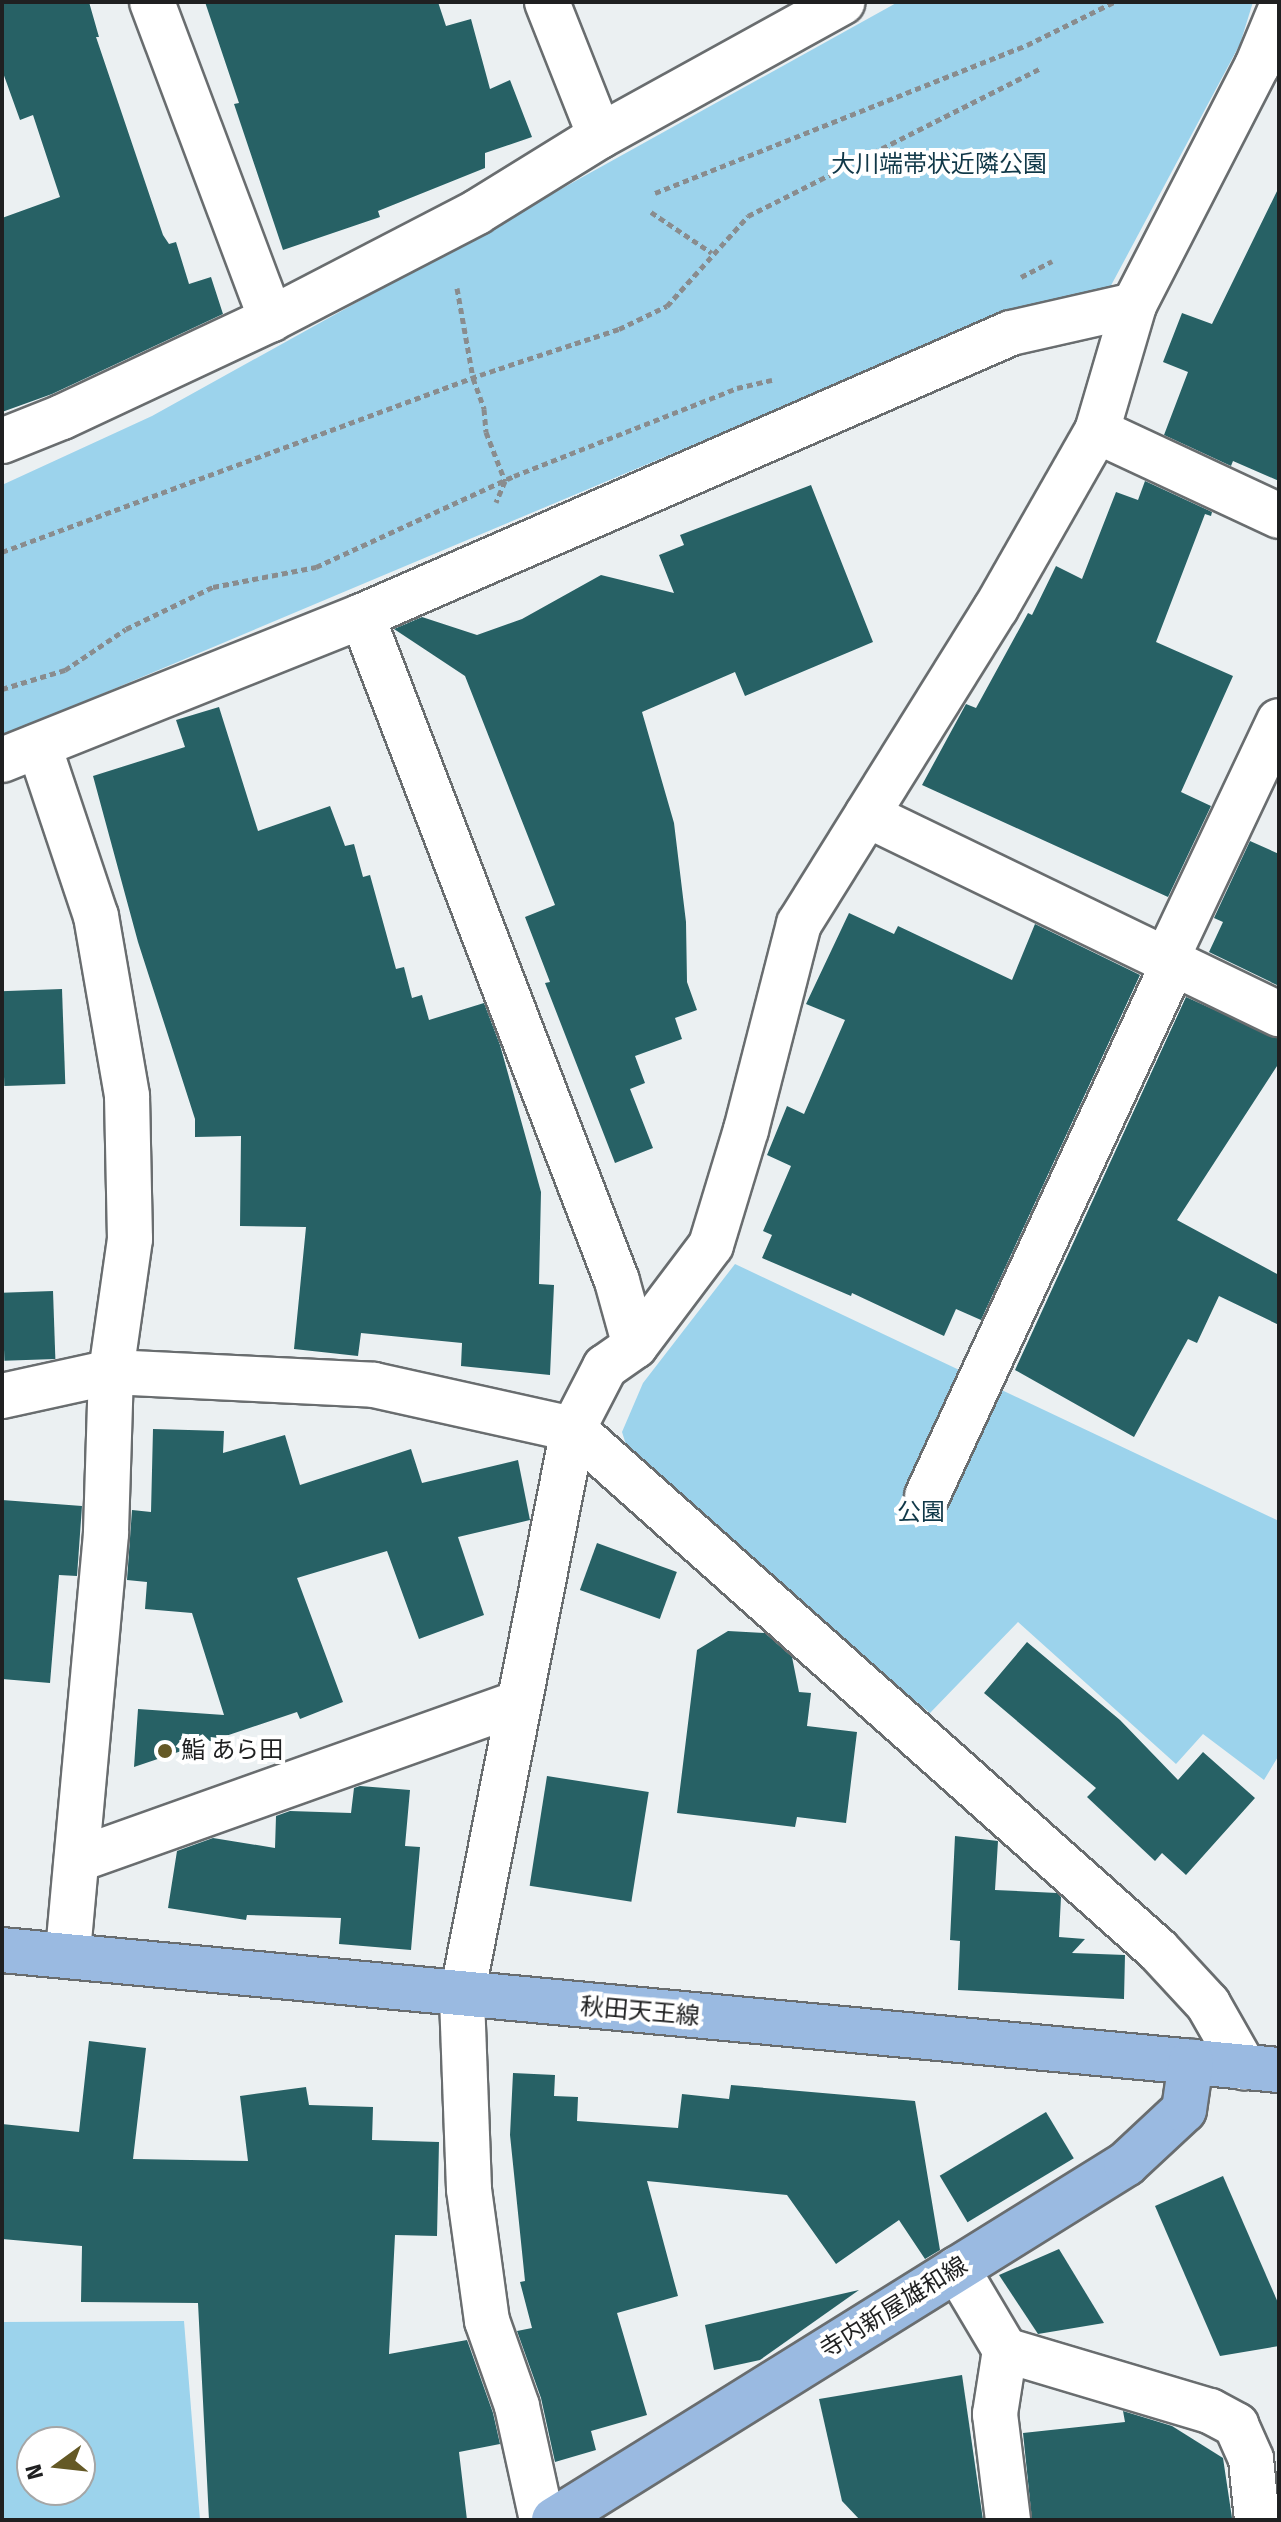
<!DOCTYPE html>
<meta charset="utf-8">
<style>
body{margin:0}
#map{position:relative;width:1281px;height:2522px;overflow:hidden;background:#ebf0f2;font-family:"Fira Sans","Noto Sans JP",sans-serif}
div>[style]{position:absolute}
.green>*{inset:0;background:#9cd3ec}
.building>*{inset:0;background:#276165;transform-origin:0 0}
.path>*{height:5px;margin-top:-2.5px;transform-origin:0;background:repeating-linear-gradient(90deg,#898c8e 0 6px,transparent 0 10px)}
.roads{filter:drop-shadow(2px 0 #696d6f) drop-shadow(-2px 0 #696d6f) drop-shadow(0 2px #696d6f) drop-shadow(0 -2px #696d6f)}
.minor>*{height:44px;margin:-22px;padding:0 22px;transform-origin:22px;border-radius:22px;background:#fff}
.primary>*{height:44px;margin:-22px;padding:0 22px;transform-origin:22px;border-radius:22px;background:#9abae1}
.dots>*{width:22px;height:22px;translate:-50% -50%;box-sizing:border-box;border:4px solid #fff;border-radius:50%}
span{translate:-50% -50%;white-space:nowrap;text-align:center;line-height:1.15;-webkit-text-stroke:8px #fff;paint-order:stroke}
.park-label{font-size:24px;color:#103848}
.poi-label{font-size:24px;color:#1f2021}
.left{translate:0 -50%;text-align:left}
.street-label{font-size:24px;color:#1f2021}
.frame{position:absolute;inset:0;border:4px solid #1f2021;pointer-events:none}
.north{position:absolute;left:16px;top:2426px;width:80px;height:80px;box-sizing:border-box;background:#fff;border:2px solid #a5a6a6;border-radius:50%;rotate:255deg;font-size:22px;font-weight:700;line-height:32px;text-align:center;color:#1f2021}
.north::after{content:'';display:block;margin:auto;width:28px;height:36px;background:#645926;clip-path:polygon(50% 0,100% 100%,50% 72%,0 100%)}
</style>
<div id="map">
<div class="green">
<div style="clip-path:polygon(898px 2px,1253px 2px,1240px 44px,1107px 293px,1006px 313px,2px 736px,2px 485px,152px 416px)"></div>
<div style="clip-path:polygon(735px 1264px,1279px 1521px,1279px 1755px,1264px 1780px,1203px 1734px,1176px 1764px,1018px 1622px,930px 1713px,632px 1464px,622px 1432px,643px 1383px)"></div>
<div style="clip-path:polygon(evenodd,184px 2321px,200px 2520px,2px 2520px,2px 2322px,184px 2321px,32px 2442px,80px 2442px,80px 2490px,32px 2490px,32px 2442px)"></div>
</div>
<div class="building">
<div style="clip-path:polygon(2px 2px,89px 2px,99px 37px,96px 37px,163px 235px,169px 244px,176px 242px,189px 284px,211px 277px,223px 314px,52px 394px,2px 412px,2px 218px,60px 197px,33px 115px,20px 120px,2px 70px)"></div>
<div style="clip-path:polygon(205px 2px,438px 2px,446px 26px,471px 19px,490px 89px,510px 80px,532px 137px,485px 153px,485px 168px,378px 211px,380px 217px,283px 250px,234px 104px,239px 103px)"></div>
<div style="clip-path:polygon(1279px 187px,1279px 481px,1233px 461px,1231px 466px,1164px 435px,1188px 372px,1163px 362px,1182px 313px,1212px 324px)"></div>
<div style="clip-path:polygon(1145px 481px,1212px 512px,1211px 516px,1205px 514px,1156px 642px,1233px 676px,1181px 792px,1211px 806px,1168px 897px,922px 785px,966px 704px,976px 708px,1028px 613px,1032px 615px,1056px 566px,1082px 579px,1116px 492px,1138px 500px)"></div>
<div style="clip-path:polygon(811px 485px,873px 642px,745px 696px,735px 672px,642px 712px,674px 823px,686px 922px,687px 982px,697px 1010px,675px 1018px,682px 1039px,635px 1056px,645px 1083px,630px 1089px,653px 1148px,615px 1163px,545px 983px,550px 982px,525px 917px,555px 905px,465px 676px,394px 629px,422px 617px,477px 635px,522px 619px,601px 575px,674px 593px,659px 555px,684px 545px,680px 535px)"></div>
<div style="clip-path:polygon(219px 707px,258px 831px,330px 806px,345px 846px,354px 844px,363px 877px,370px 875px,396px 969px,404px 967px,412px 998px,422px 995px,429px 1020px,484px 1003px,500px 1045px,541px 1192px,539px 1284px,554px 1285px,550px 1375px,461px 1366px,462px 1343px,361px 1333px,358px 1356px,294px 1349px,306px 1227px,240px 1226px,241px 1136px,195px 1137px,195px 1119px,138px 942px,93px 776px,185px 747px,176px 720px)"></div>
<div style="clip-path:polygon(1250px 841px,1279px 854px,1279px 986px,1209px 952px,1223px 922px,1214px 918px)"></div>
<div style="clip-path:polygon(849px 913px,894px 934px,898px 926px,1012px 980px,1035px 924px,1140px 975px,981px 1320px,956px 1309px,944px 1336px,852px 1293px,851px 1296px,762px 1258px,772px 1235px,763px 1231px,791px 1166px,767px 1155px,787px 1106px,804px 1114px,845px 1020px,806px 1004px)"></div>
<div style="left:62px;top:989px;width:95px;height:61px;rotate:88deg"></div>
<div style="clip-path:polygon(1186px 997px,1279px 1039px,1279px 1063px,1177px 1220px,1279px 1275px,1279px 1325px,1219px 1296px,1197px 1343px,1188px 1339px,1134px 1437px,1015px 1370px)"></div>
<div style="left:53px;top:1291px;width:68px;height:51px;rotate:88deg"></div>
<div style="clip-path:polygon(153px 1429px,224px 1431px,223px 1453px,285px 1435px,300px 1485px,411px 1449px,422px 1483px,518px 1460px,530px 1520px,458px 1537px,484px 1615px,419px 1639px,387px 1551px,297px 1578px,343px 1702px,300px 1719px,297px 1712px,134px 1767px,138px 1709px,224px 1715px,192px 1613px,145px 1609px,147px 1582px,127px 1580px,132px 1510px,151px 1512px)"></div>
<div style="clip-path:polygon(2px 1500px,82px 1506px,77px 1576px,59px 1575px,50px 1683px,2px 1679px)"></div>
<div style="left:597px;top:1543px;width:85px;height:50px;rotate:20deg"></div>
<div style="clip-path:polygon(728px 1631px,765px 1633px,792px 1657px,799px 1692px,811px 1693px,807px 1726px,857px 1732px,846px 1823px,797px 1817px,795px 1827px,677px 1813px,697px 1650px)"></div>
<div style="clip-path:polygon(1027px 1642px,1120px 1720px,1178px 1780px,1203px 1752px,1255px 1798px,1186px 1875px,1162px 1853px,1155px 1861px,1087px 1797px,1096px 1788px,984px 1693px)"></div>
<div style="left:547px;top:1776px;width:103px;height:111px;rotate:9deg"></div>
<div style="clip-path:polygon(360px 1786px,410px 1790px,405px 1846px,420px 1847px,411px 1950px,339px 1944px,341px 1918px,247px 1915px,246px 1920px,168px 1908px,177px 1851px,213px 1838px,275px 1848px,276px 1816px,290px 1811px,351px 1813px,354px 1788px)"></div>
<div style="clip-path:polygon(955px 1836px,998px 1841px,995px 1890px,1057px 1893px,1061px 1897px,1059px 1937px,1085px 1939px,1072px 1953px,1125px 1955px,1124px 1999px,958px 1990px,960px 1941px,950px 1940px)"></div>
<div style="clip-path:polygon(89px 2041px,146px 2048px,133px 2159px,248px 2161px,240px 2096px,306px 2087px,309px 2105px,373px 2107px,372px 2140px,439px 2142px,437px 2236px,395px 2235px,389px 2354px,467px 2340px,493px 2413px,500px 2444px,459px 2452px,467px 2520px,209px 2520px,198px 2303px,81px 2302px,82px 2246px,2px 2239px,2px 2124px,79px 2132px)"></div>
<div style="clip-path:polygon(513px 2073px,555px 2075px,554px 2096px,578px 2097px,577px 2121px,678px 2128px,682px 2094px,729px 2099px,731px 2085px,915px 2101px,940px 2250px,925px 2259px,899px 2220px,836px 2264px,787px 2195px,647px 2181px,678px 2296px,617px 2313px,647px 2415px,591px 2431px,596px 2450px,555px 2462px,541px 2398px,517px 2331px,532px 2328px,520px 2282px,525px 2281px,510px 2135px)"></div>
<div style="left:1046px;top:2112px;width:54px;height:124px;rotate:59deg"></div>
<div style="clip-path:polygon(1223px 2176px,1279px 2305px,1279px 2346px,1220px 2356px,1155px 2206px)"></div>
<div style="clip-path:polygon(1059px 2249px,1104px 2323px,1038px 2334px,999px 2275px)"></div>
<div style="clip-path:polygon(859px 2290px,760px 2360px,714px 2370px,705px 2325px)"></div>
<div style="clip-path:polygon(962px 2375px,983px 2520px,860px 2520px,842px 2501px,819px 2399px)"></div>
<div style="clip-path:polygon(1123px 2411px,1172px 2426px,1223px 2458px,1232px 2518px,1032px 2520px,1023px 2433px,1125px 2422px)"></div>
</div>
<div class="path">
<div style="left:655px;top:193px;width:400px;rotate:-21.7deg"></div>
<div style="left:1027px;top:45px;width:97px;rotate:-26.3deg"></div>
<div style="left:651px;top:212px;width:73px;rotate:33.9deg"></div>
<div style="left:1021px;top:277px;width:35px;rotate:-27deg"></div>
<div style="left:457px;top:288px;width:91px;rotate:79.9deg"></div>
<div style="left:473px;top:378px;width:33px;rotate:70deg"></div>
<div style="left:484px;top:409px;width:23px;rotate:85deg"></div>
<div style="left:486px;top:432px;width:53px;rotate:68.8deg"></div>
<div style="left:505px;top:481px;width:23px;rotate:113deg"></div>
<div style="left:2px;top:552px;width:510px;rotate:-20.32deg"></div>
<div style="left:480px;top:375px;width:146px;rotate:-18.3deg"></div>
<div style="left:619px;top:329px;width:53px;rotate:-25.6deg"></div>
<div style="left:667px;top:306px;width:121px;rotate:-48deg"></div>
<div style="left:748px;top:216px;width:328px;rotate:-26.8deg"></div>
<div style="left:2px;top:689px;width:66px;rotate:-16.8deg"></div>
<div style="left:65px;top:670px;width:73px;rotate:-33.9deg"></div>
<div style="left:126px;top:629px;width:97px;rotate:-25.8deg"></div>
<div style="left:213px;top:587px;width:105px;rotate:-11deg"></div>
<div style="left:316px;top:567px;width:218px;rotate:-24.7deg"></div>
<div style="left:514px;top:476px;width:240px;rotate:-21.5deg"></div>
<div style="left:737px;top:388px;width:36px;rotate:-13deg"></div>
</div>
<div class="roads">
<div class="minor">
<div style="left:152px;top:2px;width:339px;rotate:69.4deg"></div>
<div style="left:600px;top:136px;width:277px;rotate:-28.9deg"></div>
<div style="left:1097px;top:431px;width:201px;rotate:25deg"></div>
<div style="left:2px;top:441px;width:65px;rotate:-21.8deg"></div>
<div style="left:62px;top:417px;width:231px;rotate:-25.1deg"></div>
<div style="left:271px;top:319px;width:232px;rotate:-27.4deg"></div>
<div style="left:477px;top:212px;width:145px;rotate:-31.7deg"></div>
<div style="left:600px;top:136px;width:144px;rotate:-111.6deg"></div>
<div style="left:362px;top:616px;width:712px;rotate:69.02deg"></div>
<div style="left:617px;top:1281px;width:67px;rotate:74.5deg"></div>
<div style="left:39px;top:746px;width:179px;rotate:71.5deg"></div>
<div style="left:96px;top:916px;width:183px;rotate:80.2deg"></div>
<div style="left:127px;top:1096px;width:143px;rotate:88.8deg"></div>
<div style="left:130px;top:1239px;width:134px;rotate:98.1deg"></div>
<div style="left:111px;top:1372px;width:162px;rotate:91.8deg"></div>
<div style="left:106px;top:1534px;width:423px;rotate:95.2deg"></div>
<div style="left:2px;top:760px;width:388px;rotate:-21.8deg"></div>
<div style="left:362px;top:616px;width:708px;rotate:-23.56deg"></div>
<div style="left:1011px;top:333px;width:126px;rotate:-12.8deg"></div>
<div style="left:1134px;top:305px;width:269px;rotate:-62.8deg"></div>
<div style="left:1257px;top:66px;width:57px;rotate:-67.5deg"></div>
<div style="left:867px;top:815px;width:458px;rotate:25.8deg"></div>
<div style="left:1167px;top:958px;width:262px;rotate:-64.7deg"></div>
<div style="left:2px;top:1396px;width:112px;rotate:-12.4deg"></div>
<div style="left:111px;top:1372px;width:263px;rotate:2.8deg"></div>
<div style="left:374px;top:1385px;width:204px;rotate:12.5deg"></div>
<div style="left:573px;top:1429px;width:783px;rotate:41.69deg"></div>
<div style="left:1158px;top:1950px;width:74px;rotate:47.2deg"></div>
<div style="left:1208px;top:2004px;width:73px;rotate:60.3deg"></div>
<div style="left:927px;top:1496px;width:588px;rotate:-65.18deg"></div>
<div style="left:77px;top:1860px;width:468px;rotate:-19.6deg"></div>
<div style="left:957px;top:2269px;width:94px;rotate:59.3deg"></div>
<div style="left:1005px;top:2350px;width:214px;rotate:16.6deg"></div>
<div style="left:1210px;top:2411px;width:30px;rotate:28deg"></div>
<div style="left:1236px;top:2425px;width:37px;rotate:66deg"></div>
<div style="left:1251px;top:2459px;width:61px;rotate:84.4deg"></div>
<div style="left:1005px;top:2350px;width:65px;rotate:98.9deg"></div>
<div style="left:995px;top:2414px;width:107px;rotate:83deg"></div>
<div style="left:542px;top:2520px;width:117px;rotate:-102.4deg"></div>
<div style="left:517px;top:2406px;width:90px;rotate:-109.4deg"></div>
<div style="left:487px;top:2321px;width:133px;rotate:-97.8deg"></div>
<div style="left:469px;top:2189px;width:194px;rotate:-92.1deg"></div>
<div style="left:462px;top:1995px;width:577px;rotate:-78.9deg"></div>
<div style="left:573px;top:1429px;width:70px;rotate:-62.7deg"></div>
<div style="left:605px;top:1367px;width:37px;rotate:-35deg"></div>
<div style="left:635px;top:1346px;width:126px;rotate:-53deg"></div>
<div style="left:711px;top:1245px;width:120px;rotate:-73.1deg"></div>
<div style="left:746px;top:1130px;width:213px;rotate:-75.6deg"></div>
<div style="left:799px;top:924px;width:372px;rotate:-58.1deg"></div>
<div style="left:996px;top:608px;width:204px;rotate:-60.3deg"></div>
<div style="left:1097px;top:431px;width:131px;rotate:-73.6deg"></div>
</div>
<div class="primary">
<div style="left:2px;top:1950px;width:1283px;rotate:5.37deg"></div>
<div style="left:554px;top:2520px;width:674px;rotate:-31.9deg"></div>
<div style="left:1126px;top:2164px;width:79px;rotate:-43deg"></div>
<div style="left:1184px;top:2110px;width:49px;rotate:-81.7deg"></div>
</div>
</div>
<div class="dots">
<div style="left:165px;top:1751px;background:#645926"></div>
</div>
<div class="park-label">
<span style="left:939px;top:165px">大川端帯状近隣公園</span>
<span style="left:921px;top:1513px">公園</span>
</div>
<div class="poi-label">
<span class="left" style="left:181px;top:1751px">鮨 あら田</span>
</div>
<div class="street-label">
<span style="left:640px;top:2012px;rotate:5deg">秋田天王線</span>
<span style="left:894px;top:2308px;rotate:-32deg">寺内新屋雄和線</span>
</div>
<div class="frame"></div>
<div class="north">N</div>
</div>
